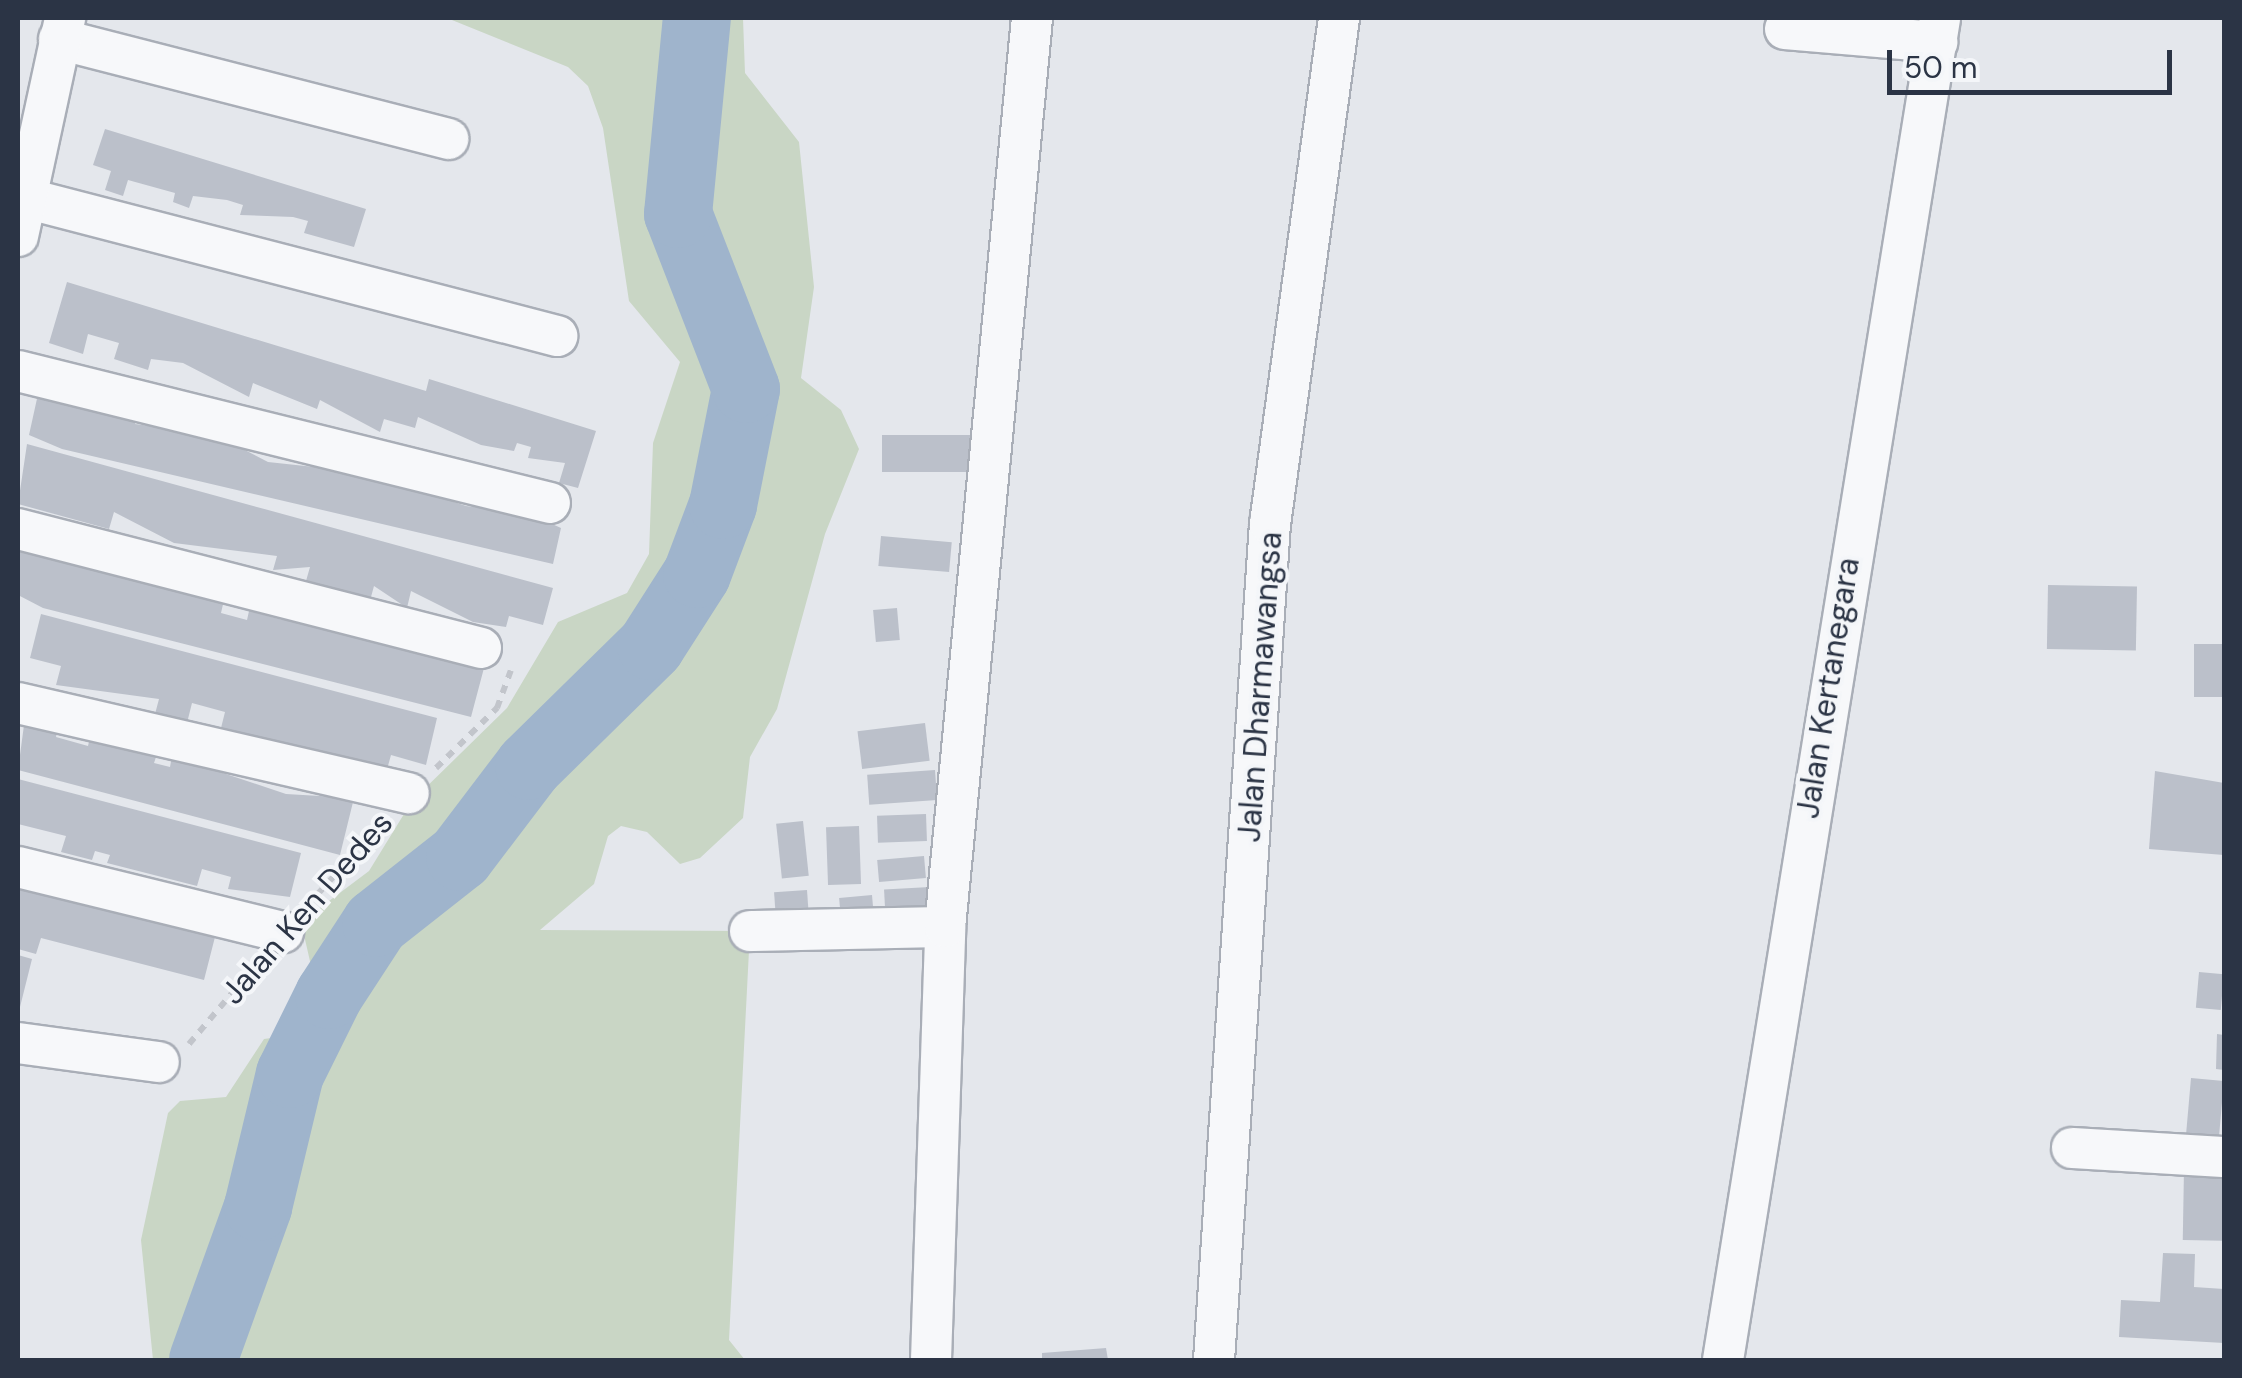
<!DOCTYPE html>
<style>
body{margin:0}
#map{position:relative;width:2242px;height:1378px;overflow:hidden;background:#e4e7ec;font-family:"DM Sans",sans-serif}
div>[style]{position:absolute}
.green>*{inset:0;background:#c9d6c5}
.river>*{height:68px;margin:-34px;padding:0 34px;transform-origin:34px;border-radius:34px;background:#9fb4cc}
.building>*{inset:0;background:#bbc0ca;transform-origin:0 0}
.path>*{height:6px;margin-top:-3px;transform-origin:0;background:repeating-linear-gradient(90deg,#c2c5cb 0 8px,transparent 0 16px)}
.roads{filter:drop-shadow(2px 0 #a9aeb7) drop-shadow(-2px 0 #a9aeb7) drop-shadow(0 2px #a9aeb7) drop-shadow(0 -2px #a9aeb7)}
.minor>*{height:40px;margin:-20px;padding:0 20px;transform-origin:20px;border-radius:20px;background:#f7f8fa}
span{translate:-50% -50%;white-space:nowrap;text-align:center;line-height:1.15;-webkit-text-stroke:8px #f4f6f9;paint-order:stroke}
.street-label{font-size:32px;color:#2b3445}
.frame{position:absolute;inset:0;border:20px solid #2b3445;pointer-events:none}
.scale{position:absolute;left:1887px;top:50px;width:285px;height:45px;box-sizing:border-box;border:5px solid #2b3445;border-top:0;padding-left:12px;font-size:30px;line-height:35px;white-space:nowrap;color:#2b3445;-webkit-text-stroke:8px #f4f6f9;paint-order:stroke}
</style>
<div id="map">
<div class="green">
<div style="clip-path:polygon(447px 18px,743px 18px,745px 73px,799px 142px,814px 287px,801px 378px,841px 410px,859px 449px,825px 534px,777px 709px,750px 757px,743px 818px,700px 858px,680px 864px,647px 832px,621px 826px,608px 836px,594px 884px,540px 930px,750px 931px,729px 1340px,745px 1360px,153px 1360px,141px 1240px,168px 1113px,180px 1101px,226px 1097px,264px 1039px,300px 1034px,320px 1048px,377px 956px,312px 970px,304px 935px,313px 913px,369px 871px,412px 801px,507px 708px,558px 622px,627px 593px,649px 554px,653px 443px,680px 362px,629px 301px,603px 128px,588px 86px,568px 67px)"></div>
</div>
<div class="river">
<div style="left:203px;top:1360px;width:163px;rotate:-70.2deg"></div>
<div style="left:258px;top:1207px;width:137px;rotate:-76.5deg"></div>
<div style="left:290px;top:1074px;width:88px;rotate:-63.7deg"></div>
<div style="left:329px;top:995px;width:86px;rotate:-56.9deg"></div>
<div style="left:376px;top:923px;width:107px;rotate:-38.2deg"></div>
<div style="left:460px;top:857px;width:114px;rotate:-52.8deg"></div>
<div style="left:529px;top:766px;width:171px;rotate:-44.5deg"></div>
<div style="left:651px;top:646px;width:85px;rotate:-57.4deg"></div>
<div style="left:697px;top:574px;width:74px;rotate:-69.4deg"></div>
<div style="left:723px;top:505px;width:118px;rotate:-78.8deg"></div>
<div style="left:746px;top:389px;width:188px;rotate:-111.2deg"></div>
<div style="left:678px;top:214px;width:197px;rotate:-84.5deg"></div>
</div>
<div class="building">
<div style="clip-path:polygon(105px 129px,366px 209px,354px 247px,304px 233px,308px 221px,293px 217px,240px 215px,243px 205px,227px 200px,193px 196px,189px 208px,173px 202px,175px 193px,128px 180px,123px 196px,105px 190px,111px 171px,93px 165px)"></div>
<div style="clip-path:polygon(67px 282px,426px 391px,429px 379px,596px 431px,578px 488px,559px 483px,565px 463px,528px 458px,531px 447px,517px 443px,514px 451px,481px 445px,418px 417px,415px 428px,384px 419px,380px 432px,320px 400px,317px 409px,253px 383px,249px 397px,183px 363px,151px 359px,148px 370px,114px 359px,119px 343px,88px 334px,83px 354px,49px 343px)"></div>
<div style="clip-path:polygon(40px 385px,137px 415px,135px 424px,241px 438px,239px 447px,268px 462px,370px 473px,466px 506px,530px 514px,561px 528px,553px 564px,62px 449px,29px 435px)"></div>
<div style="left:970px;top:435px;width:37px;height:88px;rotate:90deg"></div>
<div style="clip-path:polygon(27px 444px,553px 588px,543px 625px,509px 616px,506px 627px,473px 622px,411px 591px,407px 608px,374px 586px,371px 597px,339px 590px,306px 581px,310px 567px,273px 570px,277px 556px,174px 543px,114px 512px,109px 529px,18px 504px)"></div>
<div style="left:881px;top:536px;width:71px;height:30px;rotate:5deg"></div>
<div style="clip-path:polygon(20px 548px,224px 600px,221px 613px,247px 620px,249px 611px,283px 620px,285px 611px,484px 668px,471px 717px,43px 608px,18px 595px)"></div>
<div style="left:2048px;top:585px;width:89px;height:64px;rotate:1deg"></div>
<div style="left:897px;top:608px;width:32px;height:24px;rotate:85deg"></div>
<div style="clip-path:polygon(41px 614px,437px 718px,426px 765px,391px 755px,386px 773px,221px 728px,225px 712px,192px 703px,187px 723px,155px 714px,159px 699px,56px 685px,61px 666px,30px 658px)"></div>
<div style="left:2194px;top:644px;width:30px;height:53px"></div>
<div style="clip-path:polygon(26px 710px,60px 719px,56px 737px,88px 746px,90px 737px,158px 751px,154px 763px,170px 767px,172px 756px,286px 794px,354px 798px,340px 855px,18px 770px)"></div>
<div style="left:925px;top:723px;width:38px;height:68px;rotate:83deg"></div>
<div style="left:935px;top:770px;width:30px;height:68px;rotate:86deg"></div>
<div style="clip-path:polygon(2155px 771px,2224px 783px,2224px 855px,2149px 849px)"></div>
<div style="clip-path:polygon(18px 779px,301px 853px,290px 897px,228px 889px,231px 877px,202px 869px,197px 886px,107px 863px,110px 855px,95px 851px,92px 860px,61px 852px,66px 836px,18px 824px)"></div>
<div style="left:926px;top:814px;width:27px;height:49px;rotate:88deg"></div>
<div style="left:803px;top:821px;width:55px;height:27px;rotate:84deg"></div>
<div style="left:859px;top:826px;width:58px;height:33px;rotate:88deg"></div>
<div style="left:924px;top:856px;width:22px;height:47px;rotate:85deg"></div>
<div style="clip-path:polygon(18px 875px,215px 937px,204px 980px,41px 938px,36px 954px,18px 949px)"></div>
<div style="left:930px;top:887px;width:22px;height:46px;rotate:87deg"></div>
<div style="left:807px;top:890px;width:29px;height:33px;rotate:86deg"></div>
<div style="left:872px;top:895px;width:12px;height:33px;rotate:85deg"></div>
<div style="clip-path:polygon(18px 955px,32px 959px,19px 1011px,18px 1011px)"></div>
<div style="left:2199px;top:972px;width:25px;height:36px;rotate:5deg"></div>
<div style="clip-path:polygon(2217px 1034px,2224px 1035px,2224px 1070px,2216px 1069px)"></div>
<div style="left:2191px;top:1078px;width:33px;height:66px;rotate:5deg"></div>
<div style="left:2184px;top:1169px;width:40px;height:71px;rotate:1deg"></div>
<div style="clip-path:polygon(2163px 1253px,2195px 1254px,2194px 1287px,2224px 1289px,2224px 1343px,2119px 1337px,2121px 1300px,2160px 1302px)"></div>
<div style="clip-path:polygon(1106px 1348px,1108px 1360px,1042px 1360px,1042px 1353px)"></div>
</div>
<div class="path">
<div style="left:436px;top:768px;width:86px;rotate:-44.5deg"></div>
<div style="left:497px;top:708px;width:40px;rotate:-69.8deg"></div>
<div style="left:306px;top:907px;width:112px;rotate:-47.9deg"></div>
<div style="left:189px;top:1044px;width:102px;rotate:-49.8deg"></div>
</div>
<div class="roads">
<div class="minor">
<div style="left:1785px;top:29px;width:153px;rotate:4.9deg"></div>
<div style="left:59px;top:39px;width:402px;rotate:14.4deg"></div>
<div style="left:25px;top:198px;width:550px;rotate:14.54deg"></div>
<div style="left:18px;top:236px;width:223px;rotate:-77.8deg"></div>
<div style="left:18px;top:371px;width:548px;rotate:13.93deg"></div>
<div style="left:18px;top:529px;width:478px;rotate:14.4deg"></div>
<div style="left:18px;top:703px;width:401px;rotate:13deg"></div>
<div style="left:18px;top:867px;width:273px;rotate:13.8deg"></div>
<div style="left:750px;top:931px;width:195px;rotate:-1.2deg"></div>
<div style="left:18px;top:1043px;width:142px;rotate:7.7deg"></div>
<div style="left:2072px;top:1148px;width:152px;rotate:3.4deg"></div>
<div style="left:931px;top:1360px;width:433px;rotate:-88.1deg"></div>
<div style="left:945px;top:927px;width:913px;rotate:-84.53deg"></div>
<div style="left:1214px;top:1360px;width:838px;rotate:-86.17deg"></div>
<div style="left:1270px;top:524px;width:511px;rotate:-82.23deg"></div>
<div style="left:1723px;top:1360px;width:1359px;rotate:-80.81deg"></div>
</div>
</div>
<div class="street-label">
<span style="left:1260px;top:687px;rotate:-86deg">Jalan Dharmawangsa</span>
<span style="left:1828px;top:688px;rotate:-81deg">Jalan Kertanegara</span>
<span style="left:307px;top:908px;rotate:-49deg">Jalan Ken Dedes</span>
</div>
<div class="frame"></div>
<div class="scale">50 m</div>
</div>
